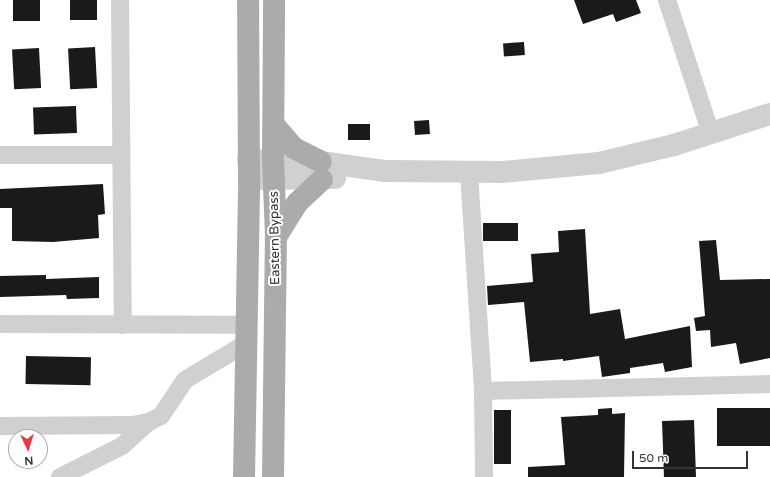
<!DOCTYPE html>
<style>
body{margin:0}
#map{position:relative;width:770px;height:477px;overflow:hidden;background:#fff;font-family:"Varela Round",sans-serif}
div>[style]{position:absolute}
.building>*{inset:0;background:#1a1a1a;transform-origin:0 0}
.minor>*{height:18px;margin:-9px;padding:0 9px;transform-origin:9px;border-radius:9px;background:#d0d0d0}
.tertiary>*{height:22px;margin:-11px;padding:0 11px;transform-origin:11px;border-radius:11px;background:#d0d0d0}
.primary>*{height:22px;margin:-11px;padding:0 11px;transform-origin:11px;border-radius:11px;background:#ababab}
span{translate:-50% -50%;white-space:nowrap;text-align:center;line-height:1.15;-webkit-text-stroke:4px #fff;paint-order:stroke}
.street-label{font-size:13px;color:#333}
.north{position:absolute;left:8px;top:429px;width:40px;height:40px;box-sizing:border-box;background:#fff;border:1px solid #adadad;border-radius:50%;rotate:176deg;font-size:11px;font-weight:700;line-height:16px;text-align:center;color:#333}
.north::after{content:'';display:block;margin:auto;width:14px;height:18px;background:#e63946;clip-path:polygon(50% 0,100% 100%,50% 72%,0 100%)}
.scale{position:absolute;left:632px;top:451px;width:116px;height:18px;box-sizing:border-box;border:2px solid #333;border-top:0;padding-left:5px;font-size:12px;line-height:14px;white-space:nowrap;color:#333;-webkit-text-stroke:3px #fff;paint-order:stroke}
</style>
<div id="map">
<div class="building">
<div style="left:13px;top:0;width:27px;height:21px"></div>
<div style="left:70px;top:0;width:27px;height:20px"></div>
<div style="clip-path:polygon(574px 0,636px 0,641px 13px,616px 22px,613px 14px,583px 24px)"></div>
<div style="left:524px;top:42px;width:13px;height:21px;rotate:86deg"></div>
<div style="left:95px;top:47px;width:41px;height:27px;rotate:87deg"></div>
<div style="left:39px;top:48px;width:40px;height:27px;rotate:87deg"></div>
<div style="left:76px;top:106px;width:27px;height:43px;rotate:88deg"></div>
<div style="left:429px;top:120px;width:14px;height:15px;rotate:86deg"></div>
<div style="left:348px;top:124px;width:22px;height:16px"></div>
<div style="clip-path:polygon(103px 184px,105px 214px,98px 215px,99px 238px,53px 242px,12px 241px,12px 208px,0 208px,0 189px)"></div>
<div style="left:483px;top:223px;width:35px;height:18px"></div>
<div style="clip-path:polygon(585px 229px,590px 314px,620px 309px,625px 339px,690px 326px,692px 367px,665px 372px,663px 363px,630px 368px,630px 373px,602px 377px,599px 356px,563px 361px,563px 359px,530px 362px,524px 302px,488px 305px,487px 286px,533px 282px,531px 254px,559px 252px,558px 231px)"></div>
<div style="clip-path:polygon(716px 240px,720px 280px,770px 279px,770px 358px,740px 364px,736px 343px,711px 347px,710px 330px,696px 331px,694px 318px,705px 316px,699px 241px)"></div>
<div style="clip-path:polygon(46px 275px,46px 279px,99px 277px,99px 298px,67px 299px,66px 295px,0 297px,0 276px)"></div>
<div style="left:26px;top:356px;width:65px;height:28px;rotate:1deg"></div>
<div style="clip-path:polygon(612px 408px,612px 414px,625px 413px,624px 477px,528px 477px,528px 467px,565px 465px,561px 417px,598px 415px,598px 409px)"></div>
<div style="left:770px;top:408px;width:38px;height:53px;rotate:90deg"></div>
<div style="left:494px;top:410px;width:17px;height:54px"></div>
<div style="left:694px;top:420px;width:57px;height:32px;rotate:88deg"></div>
</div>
<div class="minor">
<div style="left:120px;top:0;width:325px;rotate:89.5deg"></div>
<div style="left:667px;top:0;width:141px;rotate:71.8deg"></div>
<div style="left:0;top:155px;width:121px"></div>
<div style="left:469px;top:173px;width:218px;rotate:86.3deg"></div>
<div style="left:483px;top:391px;width:86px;rotate:89.3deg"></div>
<div style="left:0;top:324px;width:245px;rotate:0.2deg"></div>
<div style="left:483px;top:391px;width:287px;rotate:-1.4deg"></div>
<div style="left:0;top:426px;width:132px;rotate:-0.4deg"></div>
<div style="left:132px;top:425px;width:17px;rotate:-10deg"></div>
<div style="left:149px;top:422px;width:13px;rotate:-27deg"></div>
<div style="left:161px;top:416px;width:43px;rotate:-56.3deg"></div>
<div style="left:185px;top:380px;width:70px;rotate:-31deg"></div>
<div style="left:60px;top:477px;width:69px;rotate:-26.6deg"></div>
<div style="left:122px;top:446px;width:36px;rotate:-42deg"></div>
</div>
<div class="tertiary">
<div style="left:248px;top:160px;width:73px;rotate:1.6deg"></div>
<div style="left:321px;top:162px;width:65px;rotate:8deg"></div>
<div style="left:385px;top:171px;width:117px;rotate:0.5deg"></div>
<div style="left:502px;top:172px;width:97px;rotate:-5.3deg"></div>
<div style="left:599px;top:163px;width:77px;rotate:-13.5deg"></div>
<div style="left:674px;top:145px;width:101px;rotate:-17.9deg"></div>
<div style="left:249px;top:179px;width:86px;rotate:-0.7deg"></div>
</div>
<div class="primary">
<div style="left:274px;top:125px;width:30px;rotate:49deg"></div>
<div style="left:294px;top:148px;width:30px;rotate:27deg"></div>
<div style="left:276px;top:237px;width:40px;rotate:-58deg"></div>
<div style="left:297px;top:203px;width:34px;rotate:-43deg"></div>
<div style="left:244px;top:477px;width:298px;rotate:-89deg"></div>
<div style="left:249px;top:179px;width:179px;rotate:-90.3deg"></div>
<div style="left:273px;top:477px;width:240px;rotate:-89.3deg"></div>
<div style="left:276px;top:237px;width:77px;rotate:-92.2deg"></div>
<div style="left:273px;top:160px;width:160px;rotate:-89.6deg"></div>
</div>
<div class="street-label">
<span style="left:275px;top:238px;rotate:-91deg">Eastern Bypass</span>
</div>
<div class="north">N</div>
<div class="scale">50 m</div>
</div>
